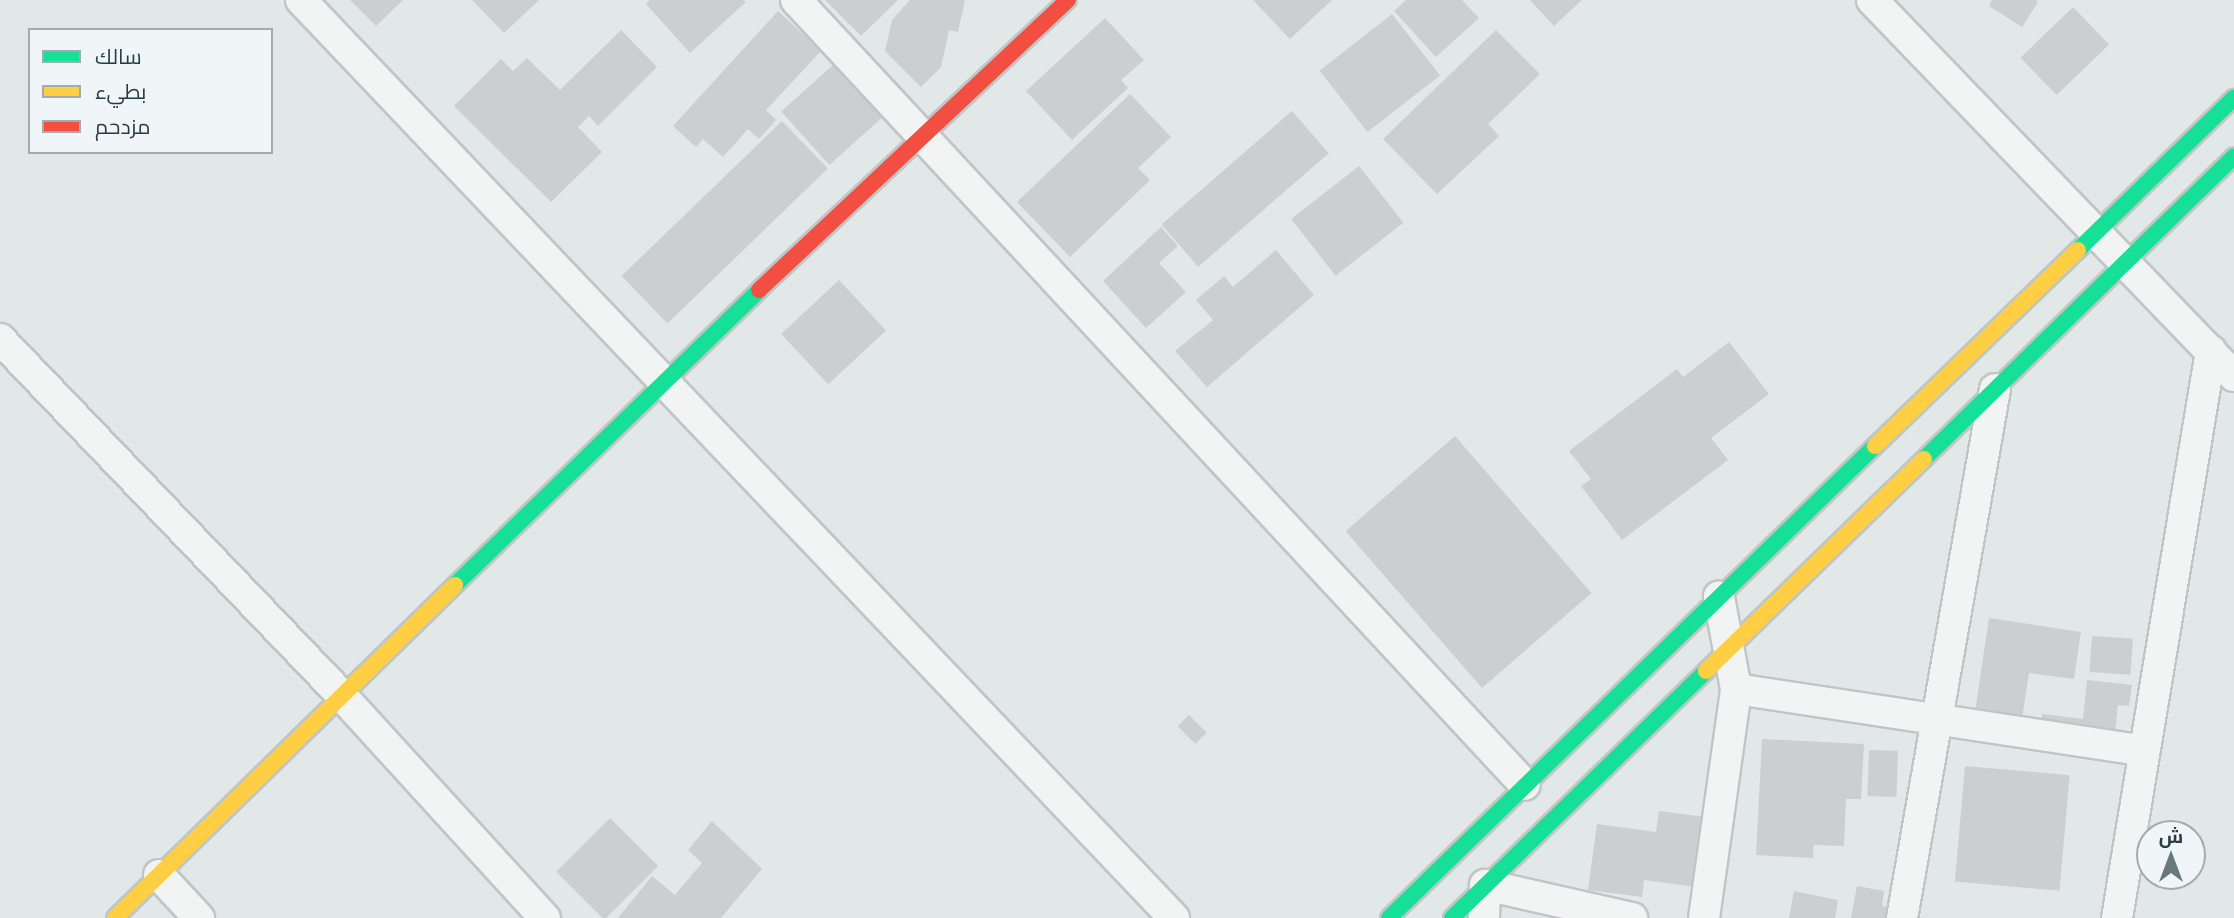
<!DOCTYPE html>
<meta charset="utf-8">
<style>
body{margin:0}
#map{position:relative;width:2234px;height:918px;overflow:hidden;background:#e2e7e8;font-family:"PT Sans",Cairo,sans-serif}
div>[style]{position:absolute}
.building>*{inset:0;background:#cbcfd0;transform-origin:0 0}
.roads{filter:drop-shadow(2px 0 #c0c5c6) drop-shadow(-2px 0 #c0c5c6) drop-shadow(0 2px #c0c5c6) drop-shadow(0 -2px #c0c5c6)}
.street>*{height:30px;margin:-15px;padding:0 15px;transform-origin:15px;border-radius:15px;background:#f2f4f4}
.fast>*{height:16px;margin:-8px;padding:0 8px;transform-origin:8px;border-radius:8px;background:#16e098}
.slow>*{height:16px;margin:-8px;padding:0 8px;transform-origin:8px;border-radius:8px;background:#ffcf43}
.jam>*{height:16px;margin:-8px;padding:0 8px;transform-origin:8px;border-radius:8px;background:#f24e42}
span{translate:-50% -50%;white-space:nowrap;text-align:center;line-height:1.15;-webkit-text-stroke:7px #f0f6f8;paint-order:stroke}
.legend{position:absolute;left:28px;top:28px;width:245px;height:126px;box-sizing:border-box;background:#f0f6f8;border:2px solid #a0acb0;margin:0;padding:9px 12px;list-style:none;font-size:21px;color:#273c43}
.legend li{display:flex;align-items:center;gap:14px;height:35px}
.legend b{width:35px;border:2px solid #a0acb0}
.north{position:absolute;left:2136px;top:820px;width:70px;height:70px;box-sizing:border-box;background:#f0f6f8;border:2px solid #a0acb0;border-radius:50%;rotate:0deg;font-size:19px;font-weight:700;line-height:28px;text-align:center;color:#273c43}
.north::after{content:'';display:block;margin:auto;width:24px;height:32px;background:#68787d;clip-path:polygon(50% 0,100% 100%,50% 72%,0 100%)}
</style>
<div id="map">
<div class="building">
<div style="clip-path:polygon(350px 0,403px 0,376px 26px)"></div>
<div style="clip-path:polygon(472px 0,539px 0,504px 33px)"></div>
<div style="clip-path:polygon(650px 0,743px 0,746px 2px,690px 53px,646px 4px)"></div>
<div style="clip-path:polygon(825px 0,898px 0,861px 36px)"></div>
<div style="clip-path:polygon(910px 0,965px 0,958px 32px,949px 30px,941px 67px,921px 87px,885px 51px,892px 20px)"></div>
<div style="clip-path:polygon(1253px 0,1332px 0,1290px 39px)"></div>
<div style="clip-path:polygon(1406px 0,1462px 0,1479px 18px,1436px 57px,1394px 11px)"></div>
<div style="clip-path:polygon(1530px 0,1582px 0,1554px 26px)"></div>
<div style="clip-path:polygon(1992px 0,2036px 0,2038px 2px,2022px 27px,1989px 6px)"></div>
<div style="left:2073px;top:7px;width:52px;height:73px;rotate:46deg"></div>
<div style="clip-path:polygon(778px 11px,821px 51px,766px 110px,776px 120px,759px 139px,748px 129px,723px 157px,703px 139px,696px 147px,673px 126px)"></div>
<div style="left:1392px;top:14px;width:78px;height:92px;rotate:52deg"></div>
<div style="clip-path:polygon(1105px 18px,1144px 60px,1121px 80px,1128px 88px,1072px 140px,1026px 91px)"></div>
<div style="clip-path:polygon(621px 30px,657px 67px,598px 126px,589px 116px,578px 127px,602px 152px,551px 202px,454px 106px,501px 59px,513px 71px,527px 58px,560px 90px)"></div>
<div style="clip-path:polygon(1496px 30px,1540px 74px,1488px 124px,1499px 136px,1437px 194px,1383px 139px)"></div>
<div style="left:834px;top:64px;width:72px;height:71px;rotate:48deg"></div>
<div style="clip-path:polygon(1130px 94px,1171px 137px,1138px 168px,1150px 180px,1070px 257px,1017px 202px)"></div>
<div style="left:1292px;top:111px;width:56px;height:173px;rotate:49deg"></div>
<div style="left:782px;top:121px;width:66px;height:223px;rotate:46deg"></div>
<div style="left:1359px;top:166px;width:72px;height:86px;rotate:52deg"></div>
<div style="clip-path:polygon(1161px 227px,1178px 246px,1159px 263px,1186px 292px,1146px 328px,1103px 281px)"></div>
<div style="clip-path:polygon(1276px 250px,1314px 295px,1207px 387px,1175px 351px,1213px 320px,1196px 300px,1224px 276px,1233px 287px)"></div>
<div style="left:839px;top:280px;width:69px;height:79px;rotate:47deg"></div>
<div style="clip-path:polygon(1729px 342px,1769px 394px,1711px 438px,1728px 460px,1622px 540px,1581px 486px,1591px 479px,1569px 451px,1677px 369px,1683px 377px)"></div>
<div style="left:1455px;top:436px;width:208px;height:145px;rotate:49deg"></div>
<div style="clip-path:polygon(1989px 618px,2081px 632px,2074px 679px,2029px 673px,2019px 739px,1972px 732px)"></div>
<div style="left:2092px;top:636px;width:41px;height:36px;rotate:4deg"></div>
<div style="clip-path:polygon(2087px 680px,2132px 685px,2129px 706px,2118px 705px,2114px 741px,2038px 750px,2042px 714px,2083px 719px)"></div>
<div style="left:1189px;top:715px;width:25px;height:16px;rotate:45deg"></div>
<div style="clip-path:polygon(1762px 739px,1864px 744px,1861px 799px,1846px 799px,1844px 846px,1814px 845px,1813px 858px,1756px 855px)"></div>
<div style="left:1869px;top:750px;width:29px;height:46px;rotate:2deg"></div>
<div style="left:1965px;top:766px;width:105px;height:116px;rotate:5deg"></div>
<div style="clip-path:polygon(1659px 811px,1705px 817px,1696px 887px,1644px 880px,1642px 897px,1588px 890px,1597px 824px,1656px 832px)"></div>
<div style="left:610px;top:818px;width:68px;height:76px;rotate:45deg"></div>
<div style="clip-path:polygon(712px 821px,762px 869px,721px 918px,618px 918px,652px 876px,675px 895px,702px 863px,688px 850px)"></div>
<div style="clip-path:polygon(1857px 886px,1884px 891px,1882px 906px,1901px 910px,1899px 918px,1851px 918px)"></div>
<div style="clip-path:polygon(1794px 891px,1838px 900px,1835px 918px,1789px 918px)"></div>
</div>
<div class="roads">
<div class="street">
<div style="left:301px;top:0;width:1267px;rotate:46.44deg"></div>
<div style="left:796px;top:0;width:1071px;rotate:47.12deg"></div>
<div style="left:1872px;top:0;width:522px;rotate:46.09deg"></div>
<div style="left:0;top:339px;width:494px;rotate:46.2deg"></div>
<div style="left:342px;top:696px;width:301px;rotate:47.6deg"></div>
<div style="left:1736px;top:689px;width:413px;rotate:8.6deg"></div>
<div style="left:159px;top:875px;width:59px;rotate:47.1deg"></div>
<div style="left:1484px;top:918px;width:33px;rotate:-88deg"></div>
<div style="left:1485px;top:885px;width:151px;rotate:12.7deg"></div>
<div style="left:1704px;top:918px;width:231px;rotate:-82deg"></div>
<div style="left:1736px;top:689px;width:94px;rotate:-100.5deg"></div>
<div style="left:1902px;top:918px;width:537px;rotate:-80.03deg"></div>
<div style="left:2117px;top:918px;width:575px;rotate:-80.59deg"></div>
</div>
<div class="fast">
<div style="left:2078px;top:250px;width:218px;rotate:-44.3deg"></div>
<div style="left:1924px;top:459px;width:433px;rotate:-44.3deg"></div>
<div style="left:455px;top:585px;width:424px;rotate:-44.1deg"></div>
<div style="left:1389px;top:918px;width:677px;rotate:-44.16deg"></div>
<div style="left:1452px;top:918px;width:354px;rotate:-44.2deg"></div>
</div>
<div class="slow">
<div style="left:1875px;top:446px;width:282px;rotate:-44deg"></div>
<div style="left:1706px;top:671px;width:304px;rotate:-44.2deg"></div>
<div style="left:115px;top:918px;width:476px;rotate:-44.4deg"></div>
</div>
<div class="jam">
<div style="left:759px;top:290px;width:424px;rotate:-43.2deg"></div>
</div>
</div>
<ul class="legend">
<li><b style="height:9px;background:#16e098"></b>سالك</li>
<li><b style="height:9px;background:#ffcf43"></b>بطيء</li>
<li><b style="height:9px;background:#f24e42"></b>مزدحم</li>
</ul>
<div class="north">ش</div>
</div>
